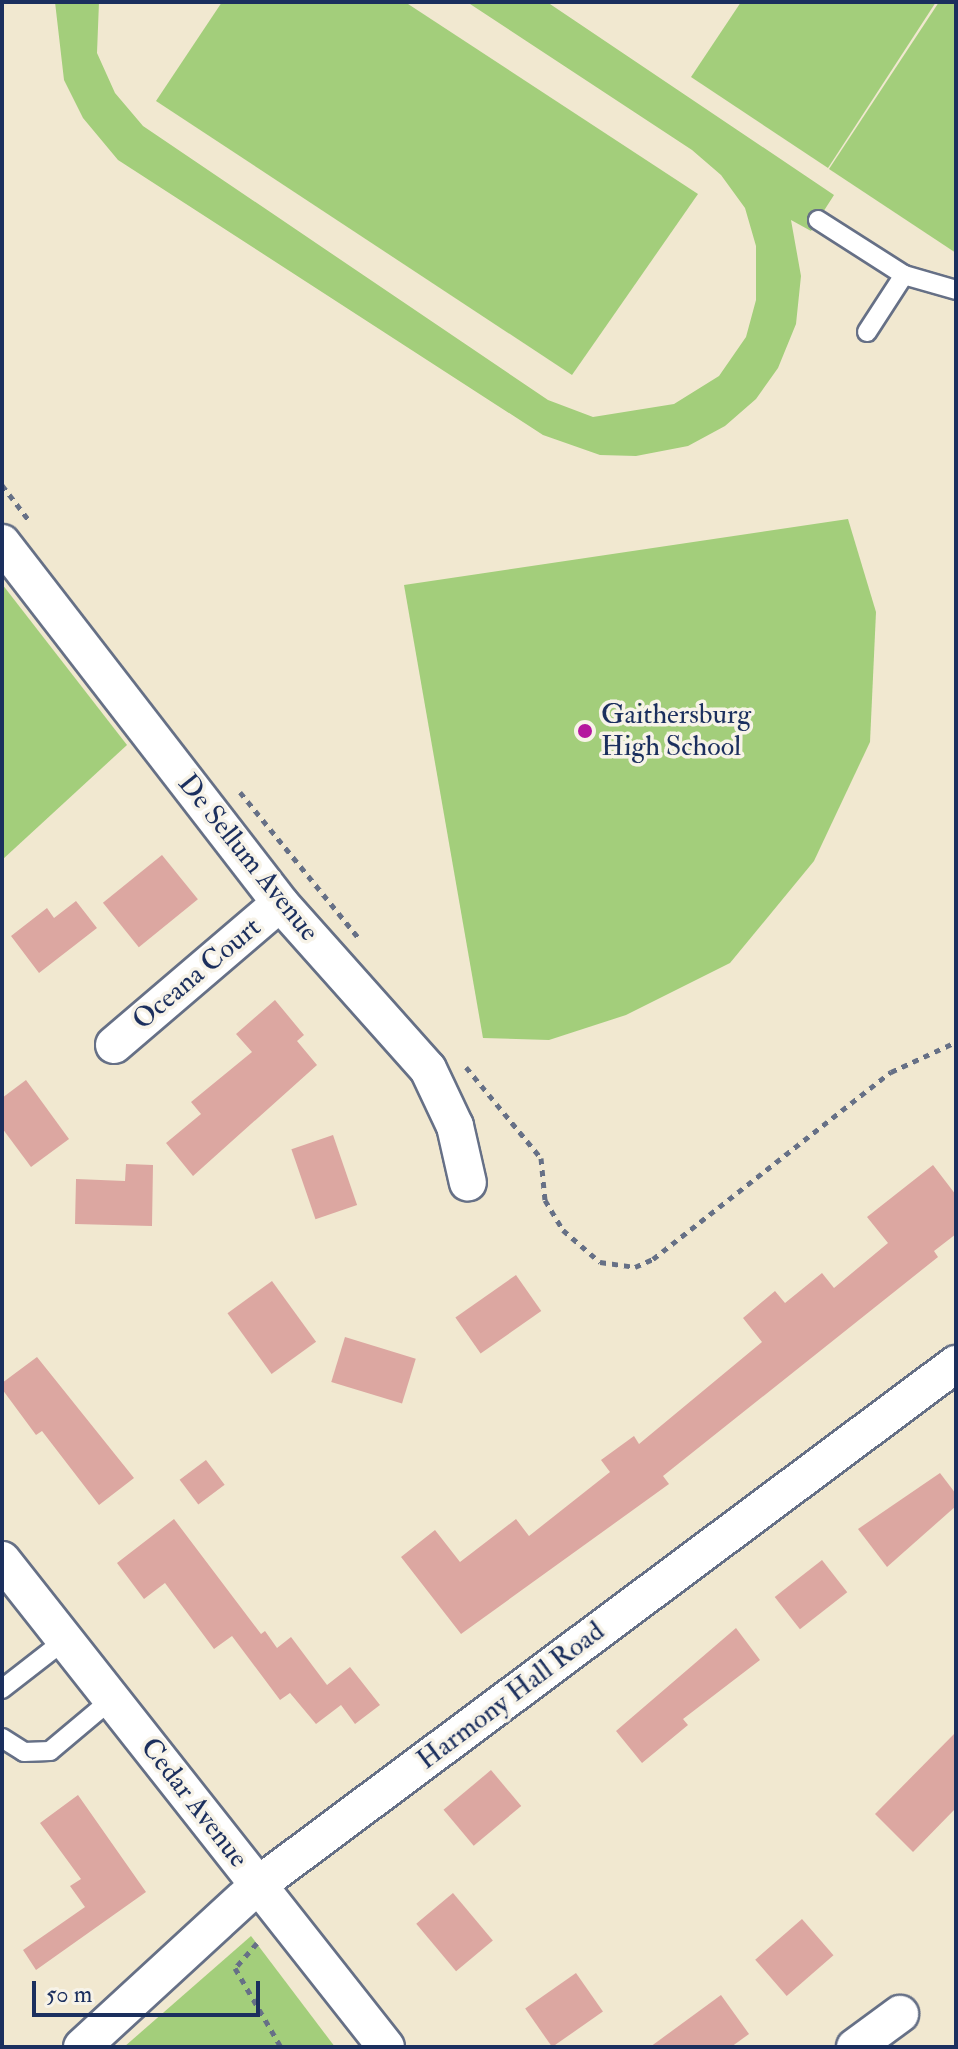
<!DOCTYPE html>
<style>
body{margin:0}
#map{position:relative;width:958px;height:2049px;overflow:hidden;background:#f1e8d0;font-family:"IM FELL Double Pica",serif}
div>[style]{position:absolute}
.green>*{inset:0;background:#a3ce7b}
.building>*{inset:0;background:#dca7a1;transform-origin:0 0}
.path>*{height:5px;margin-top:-2.5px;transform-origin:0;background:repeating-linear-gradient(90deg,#667086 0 6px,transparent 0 12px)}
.roads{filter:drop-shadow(2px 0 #667086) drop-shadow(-2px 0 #667086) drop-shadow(0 2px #667086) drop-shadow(0 -2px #667086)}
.lane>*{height:18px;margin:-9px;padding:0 9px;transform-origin:9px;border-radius:9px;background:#fff}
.street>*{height:36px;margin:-18px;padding:0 18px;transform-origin:18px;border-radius:18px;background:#fff}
.dots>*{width:22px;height:22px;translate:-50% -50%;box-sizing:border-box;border:4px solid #f7f3e8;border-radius:50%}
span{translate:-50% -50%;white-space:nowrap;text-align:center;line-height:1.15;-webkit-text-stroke:7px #f7f3e8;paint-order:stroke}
.poi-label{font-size:28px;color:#1b2f5e}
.left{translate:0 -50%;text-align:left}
.street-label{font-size:28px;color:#1b2f5e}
.frame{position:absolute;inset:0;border:4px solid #1b2f5e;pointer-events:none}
.scale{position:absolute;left:32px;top:1981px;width:228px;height:36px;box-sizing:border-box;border:4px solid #1b2f5e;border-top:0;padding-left:10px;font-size:24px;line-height:28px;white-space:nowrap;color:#1b2f5e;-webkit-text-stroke:6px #f7f3e8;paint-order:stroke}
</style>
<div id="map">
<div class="green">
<div style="clip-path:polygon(55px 2px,99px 2px,97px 53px,115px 93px,143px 126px,548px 400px,593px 417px,674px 404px,719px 376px,746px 337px,756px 300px,756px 246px,745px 208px,721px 175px,692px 150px,467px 2px,547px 2px,834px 195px,811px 231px,791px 220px,801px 276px,796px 324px,778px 368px,756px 399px,725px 426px,688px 446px,636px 456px,600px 455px,543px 435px,118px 160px,83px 118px,64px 80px)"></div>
<div style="clip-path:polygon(222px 2px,405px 2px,698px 194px,572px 375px,156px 101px)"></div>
<div style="clip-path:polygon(741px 2px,936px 2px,828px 168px,691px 77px)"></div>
<div style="clip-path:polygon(939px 2px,956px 2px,956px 253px,829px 169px)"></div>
<div style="clip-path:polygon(848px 519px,876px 612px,870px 742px,814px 861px,730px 963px,626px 1015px,549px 1040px,483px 1038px,404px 585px)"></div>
<div style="clip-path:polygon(2px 584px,127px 745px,2px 860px)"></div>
<div style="clip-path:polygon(251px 1936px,335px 2047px,124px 2047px)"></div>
</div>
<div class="building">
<div style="left:162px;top:855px;width:57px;height:76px;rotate:51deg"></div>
<div style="clip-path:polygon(76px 901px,97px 928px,39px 973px,11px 936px,47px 908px,54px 918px)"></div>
<div style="clip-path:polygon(275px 1000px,304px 1035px,297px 1041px,317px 1065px,193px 1176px,166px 1143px,201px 1114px,191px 1102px,252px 1052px,236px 1034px)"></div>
<div style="clip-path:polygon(26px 1080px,69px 1139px,31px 1167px,2px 1128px,2px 1098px)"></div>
<div style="left:333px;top:1135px;width:74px;height:44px;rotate:71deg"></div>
<div style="clip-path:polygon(126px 1164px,153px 1165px,152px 1226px,75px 1224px,76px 1179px,125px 1181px)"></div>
<div style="clip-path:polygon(933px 1165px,956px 1195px,956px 1234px,934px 1251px,938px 1257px,663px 1476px,669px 1484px,461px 1634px,401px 1557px,435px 1530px,460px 1562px,516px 1519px,529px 1536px,610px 1472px,601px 1460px,634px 1436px,639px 1444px,762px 1342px,743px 1318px,775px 1291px,785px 1303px,822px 1273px,834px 1288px,888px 1243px,867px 1217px)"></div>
<div style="left:516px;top:1275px;width:44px;height:74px;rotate:55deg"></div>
<div style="left:272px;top:1281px;width:75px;height:55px;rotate:54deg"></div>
<div style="left:345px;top:1337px;width:74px;height:47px;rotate:17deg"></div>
<div style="clip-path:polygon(37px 1357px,134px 1478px,99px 1505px,42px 1431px,36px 1435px,2px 1389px,2px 1383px)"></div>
<div style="left:206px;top:1460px;width:31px;height:33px;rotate:53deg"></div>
<div style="clip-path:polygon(940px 1473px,956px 1494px,956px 1506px,887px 1567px,858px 1529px)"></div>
<div style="clip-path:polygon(174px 1519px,261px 1634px,265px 1631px,277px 1648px,291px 1637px,327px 1685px,350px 1667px,380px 1705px,355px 1724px,341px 1705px,316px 1724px,290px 1693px,280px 1700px,232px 1636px,214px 1649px,165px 1583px,144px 1599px,117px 1563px)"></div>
<div style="left:822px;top:1560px;width:41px;height:60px;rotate:52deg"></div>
<div style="clip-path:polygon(736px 1628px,760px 1660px,683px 1719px,688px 1725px,642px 1763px,616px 1731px)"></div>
<div style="clip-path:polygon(956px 1732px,956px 1808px,913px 1852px,875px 1814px)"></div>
<div style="left:491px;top:1770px;width:47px;height:62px;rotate:50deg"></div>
<div style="clip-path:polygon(78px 1795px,146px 1892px,36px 1970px,23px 1950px,85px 1907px,70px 1886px,81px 1879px,40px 1823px)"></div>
<div style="left:453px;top:1893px;width:62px;height:48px;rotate:50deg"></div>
<div style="left:802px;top:1919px;width:48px;height:62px;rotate:49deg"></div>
<div style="left:576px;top:1973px;width:47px;height:62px;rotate:55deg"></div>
<div style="clip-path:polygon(721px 1995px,749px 2034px,731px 2047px,650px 2047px)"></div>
</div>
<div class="path">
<div style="left:2px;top:485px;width:43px;rotate:52.6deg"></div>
<div style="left:240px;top:792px;width:187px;rotate:50.9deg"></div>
<div style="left:466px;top:1067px;width:118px;rotate:50.5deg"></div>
<div style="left:541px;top:1158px;width:42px;rotate:84.6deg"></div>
<div style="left:545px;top:1200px;width:35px;rotate:59deg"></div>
<div style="left:563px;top:1230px;width:49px;rotate:40.9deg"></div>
<div style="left:600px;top:1262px;width:35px;rotate:8deg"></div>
<div style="left:635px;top:1267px;width:20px;rotate:-24deg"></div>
<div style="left:653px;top:1259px;width:303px;rotate:-38.2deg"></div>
<div style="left:891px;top:1072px;width:72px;rotate:-24.8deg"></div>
<div style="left:257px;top:1943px;width:33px;rotate:131deg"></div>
<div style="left:235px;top:1968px;width:91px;rotate:59.8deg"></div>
</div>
<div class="roads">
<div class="lane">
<div style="left:818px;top:220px;width:102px;rotate:32.6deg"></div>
<div style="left:867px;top:332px;width:68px;rotate:-57deg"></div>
<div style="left:904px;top:275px;width:54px;rotate:16.1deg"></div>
<div style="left:2px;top:1689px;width:80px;rotate:-37.9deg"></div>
<div style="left:2px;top:1738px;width:26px;rotate:32deg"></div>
<div style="left:24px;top:1752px;width:26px;rotate:-2deg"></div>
<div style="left:50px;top:1751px;width:81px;rotate:-40deg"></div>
</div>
<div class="street">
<div style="left:2px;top:543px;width:455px;rotate:52.3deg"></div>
<div style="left:280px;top:903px;width:222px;rotate:48.3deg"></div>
<div style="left:428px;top:1069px;width:63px;rotate:64.7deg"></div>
<div style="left:455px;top:1126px;width:58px;rotate:77.2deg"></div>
<div style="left:114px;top:1045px;width:218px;rotate:-40.5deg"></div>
<div style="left:2px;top:1560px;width:620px;rotate:51.74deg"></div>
<div style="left:82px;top:2047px;width:239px;rotate:-42.6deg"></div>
<div style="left:258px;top:1885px;width:871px;rotate:-36.74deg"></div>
<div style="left:855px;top:2047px;width:56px;rotate:-36.3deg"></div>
</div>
</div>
<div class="dots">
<div style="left:585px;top:731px;background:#b5179e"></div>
</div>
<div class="poi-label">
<span class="left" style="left:601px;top:731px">Gaithersburg<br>High School</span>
</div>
<div class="street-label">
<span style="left:248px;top:858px;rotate:51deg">De Sellum Avenue</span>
<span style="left:197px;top:974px;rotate:-40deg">Oceana Court</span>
<span style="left:511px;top:1696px;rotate:-37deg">Harmony Hall Road</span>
<span style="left:194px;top:1803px;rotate:52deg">Cedar Avenue</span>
</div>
<div class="frame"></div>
<div class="scale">50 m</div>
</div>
